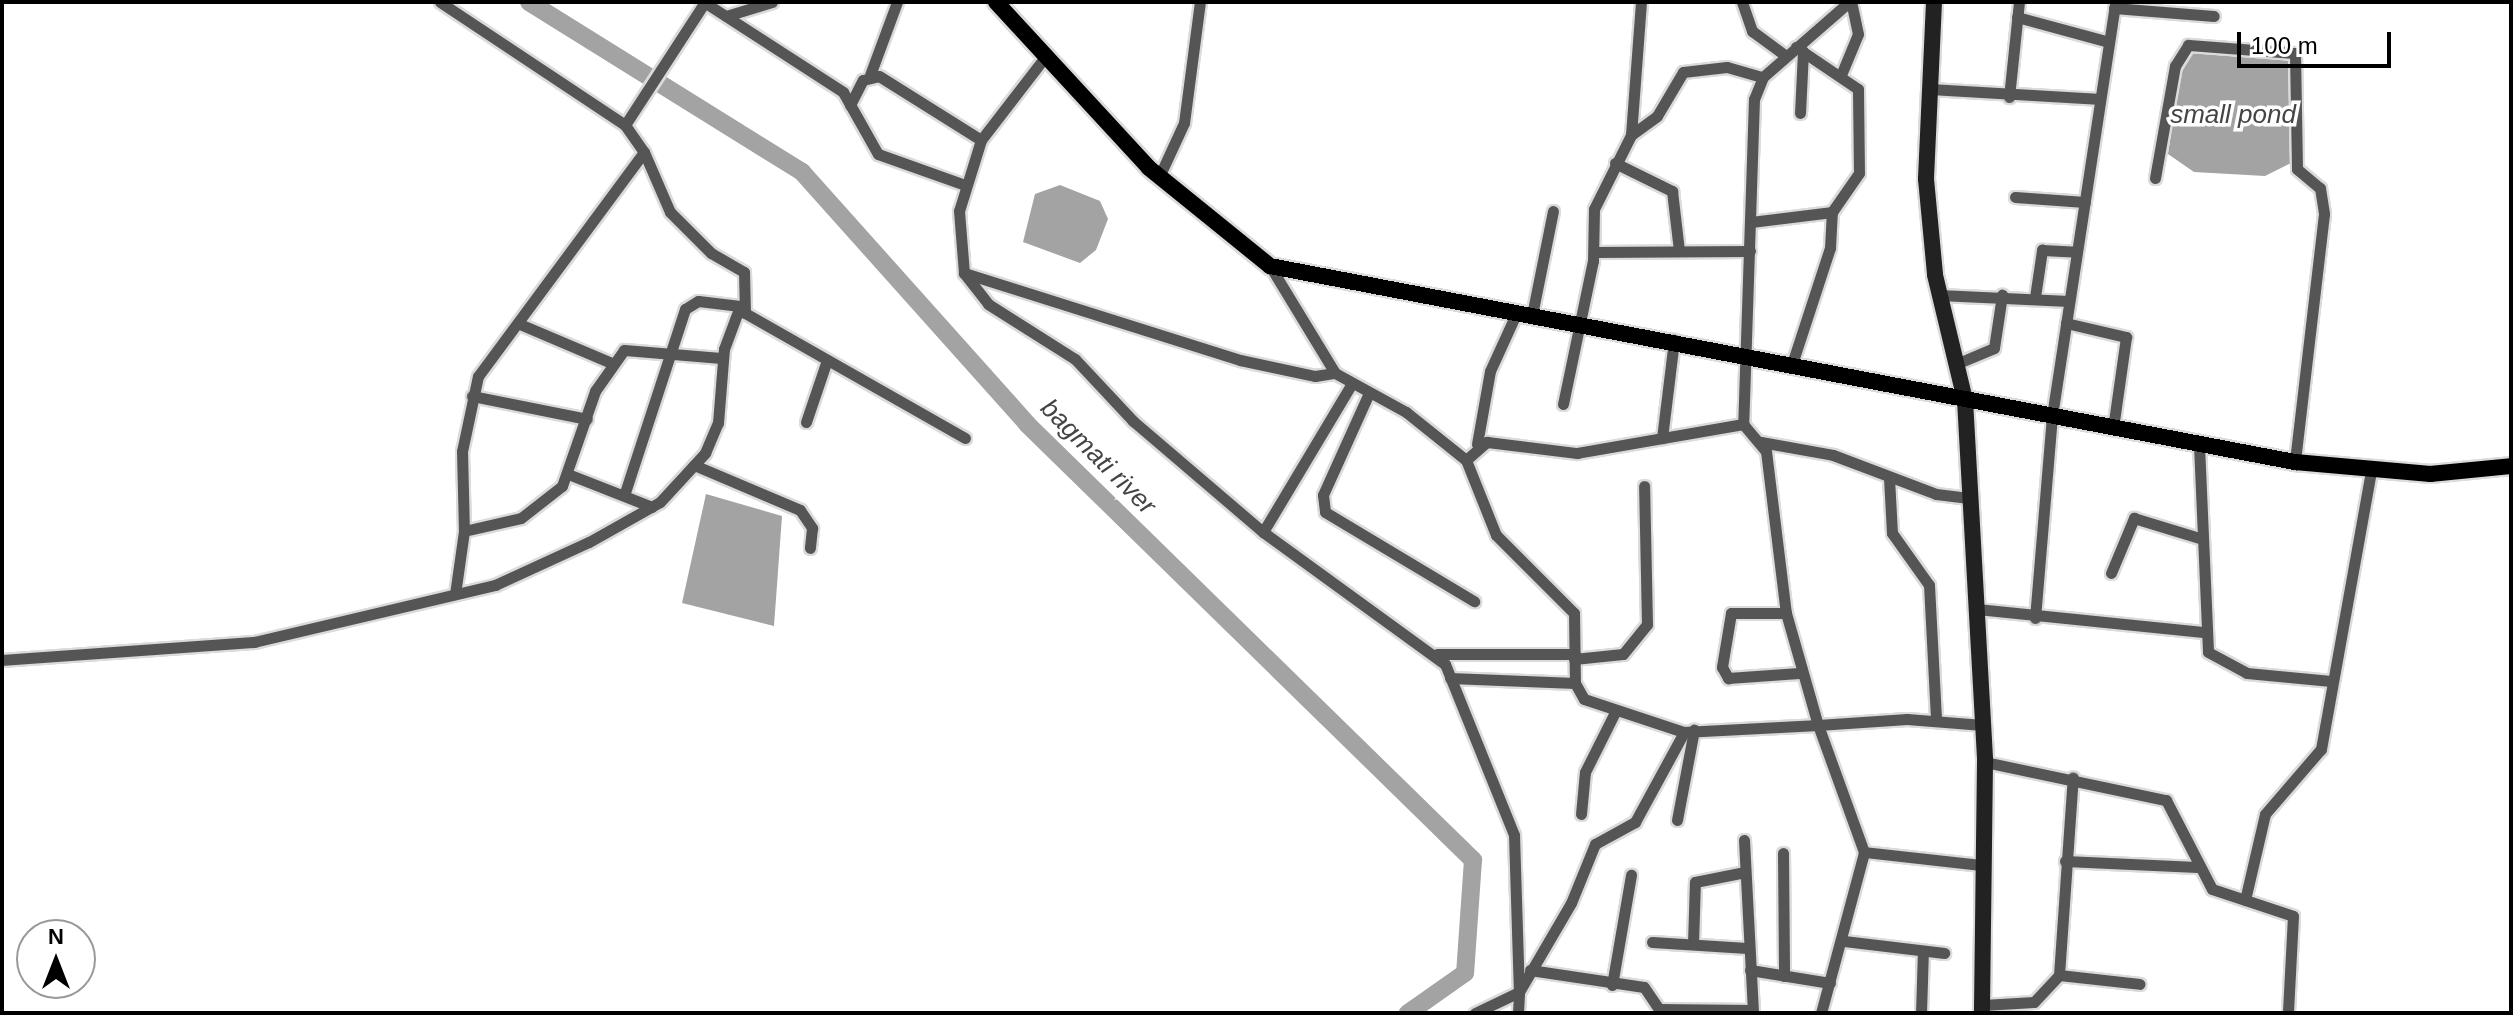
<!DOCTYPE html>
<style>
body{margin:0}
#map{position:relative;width:2513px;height:1015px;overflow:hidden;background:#fff;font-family:Arial,sans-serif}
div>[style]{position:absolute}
.water>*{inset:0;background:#a3a3a3}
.river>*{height:18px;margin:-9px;padding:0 9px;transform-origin:9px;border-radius:9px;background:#a3a3a3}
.roads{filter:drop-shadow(2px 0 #dbdbdb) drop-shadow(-2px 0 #dbdbdb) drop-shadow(0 2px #dbdbdb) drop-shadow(0 -2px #dbdbdb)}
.street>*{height:11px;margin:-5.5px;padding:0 5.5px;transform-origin:5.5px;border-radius:5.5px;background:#555}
.secondary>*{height:16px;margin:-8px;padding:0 8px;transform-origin:8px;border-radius:8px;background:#222}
.primary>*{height:16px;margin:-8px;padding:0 8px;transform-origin:8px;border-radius:8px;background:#000}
span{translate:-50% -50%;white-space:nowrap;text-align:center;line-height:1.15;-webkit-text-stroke:7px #fff;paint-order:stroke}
.water-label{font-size:26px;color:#444;font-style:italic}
.frame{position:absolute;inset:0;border:4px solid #000;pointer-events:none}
.north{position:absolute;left:16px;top:919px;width:80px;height:80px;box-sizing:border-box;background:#fff;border:2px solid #999;border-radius:50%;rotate:0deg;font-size:22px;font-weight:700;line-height:32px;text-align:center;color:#000}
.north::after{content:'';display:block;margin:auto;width:28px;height:36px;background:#000;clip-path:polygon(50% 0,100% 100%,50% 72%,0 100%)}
.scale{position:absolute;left:2237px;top:32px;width:154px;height:36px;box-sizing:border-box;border:4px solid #000;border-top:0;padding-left:10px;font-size:24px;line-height:28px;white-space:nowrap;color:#000;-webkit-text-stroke:6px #fff;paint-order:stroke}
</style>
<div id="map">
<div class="water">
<div style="clip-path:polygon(2207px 48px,2291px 61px,2291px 163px,2265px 176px,2194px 172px,2168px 154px,2180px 67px,2191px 52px)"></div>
<div style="clip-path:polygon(1060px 185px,1100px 201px,1108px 219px,1096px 250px,1080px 263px,1023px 242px,1035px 194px)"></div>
<div style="clip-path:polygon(706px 494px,782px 516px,774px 626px,682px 603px)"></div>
</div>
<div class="river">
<div style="left:529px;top:2px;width:322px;rotate:31.9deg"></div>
<div style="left:802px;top:172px;width:338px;rotate:48.2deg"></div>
<div style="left:1027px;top:424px;width:624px;rotate:44.35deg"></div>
<div style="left:1473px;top:860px;width:113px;rotate:94deg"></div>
<div style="left:1465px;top:973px;width:70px;rotate:144.9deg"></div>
</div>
<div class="roads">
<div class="street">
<div style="left:440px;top:2px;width:222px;rotate:33.6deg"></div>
<div style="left:625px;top:125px;width:33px;rotate:55deg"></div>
<div style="left:644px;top:152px;width:279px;rotate:126.5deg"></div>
<div style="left:478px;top:376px;width:77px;rotate:102deg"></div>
<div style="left:462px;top:451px;width:80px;rotate:88.6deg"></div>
<div style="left:464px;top:531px;width:64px;rotate:98.1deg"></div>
<div style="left:704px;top:2px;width:166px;rotate:32.9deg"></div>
<div style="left:843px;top:92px;width:71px;rotate:60.6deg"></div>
<div style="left:878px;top:154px;width:92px;rotate:19.6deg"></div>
<div style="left:1742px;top:2px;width:31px;rotate:71deg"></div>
<div style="left:1752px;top:31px;width:42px;rotate:36.3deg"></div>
<div style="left:1849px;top:2px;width:114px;rotate:138.9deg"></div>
<div style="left:1763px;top:77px;width:24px;rotate:112deg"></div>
<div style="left:1754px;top:99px;width:325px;rotate:91.9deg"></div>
<div style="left:1743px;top:424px;width:35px;rotate:50deg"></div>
<div style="left:1766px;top:451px;width:163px;rotate:83deg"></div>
<div style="left:1786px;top:613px;width:116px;rotate:74.1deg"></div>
<div style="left:1818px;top:725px;width:89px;rotate:-3.9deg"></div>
<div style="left:1907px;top:719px;width:76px;rotate:4.5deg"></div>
<div style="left:2114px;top:8px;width:100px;rotate:4.6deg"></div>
<div style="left:726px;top:16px;width:48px;rotate:-16.9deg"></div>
<div style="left:2017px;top:17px;width:95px;rotate:15.2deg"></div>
<div style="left:1045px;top:57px;width:105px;rotate:127.6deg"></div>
<div style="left:981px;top:140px;width:74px;rotate:107.2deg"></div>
<div style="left:959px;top:211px;width:62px;rotate:85.4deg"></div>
<div style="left:964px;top:273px;width:289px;rotate:17.5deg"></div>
<div style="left:1240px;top:360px;width:77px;rotate:12deg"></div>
<div style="left:1315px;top:376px;width:20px;rotate:-9deg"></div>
<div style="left:870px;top:75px;width:78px;rotate:-69.7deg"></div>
<div style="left:1841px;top:75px;width:44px;rotate:-67.5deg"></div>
<div style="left:1858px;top:34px;width:33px;rotate:-102deg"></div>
<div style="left:1931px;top:89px;width:169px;rotate:3.4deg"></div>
<div style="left:2009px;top:97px;width:96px;rotate:-84deg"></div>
<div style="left:850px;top:105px;width:28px;rotate:-63deg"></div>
<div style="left:863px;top:80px;width:16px;rotate:-14deg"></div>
<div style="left:879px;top:76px;width:120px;rotate:32.1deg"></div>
<div style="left:1800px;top:113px;width:62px;rotate:-87.2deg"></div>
<div style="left:625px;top:125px;width:147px;rotate:-57deg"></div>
<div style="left:1631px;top:135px;width:32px;rotate:-36deg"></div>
<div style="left:1657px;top:116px;width:51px;rotate:-59.4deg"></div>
<div style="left:1683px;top:72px;width:44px;rotate:-6.5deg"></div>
<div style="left:1727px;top:67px;width:37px;rotate:16deg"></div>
<div style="left:644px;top:152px;width:65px;rotate:66.6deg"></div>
<div style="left:670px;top:212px;width:58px;rotate:45deg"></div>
<div style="left:711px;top:253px;width:38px;rotate:30deg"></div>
<div style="left:744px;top:272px;width:41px;rotate:88.6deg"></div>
<div style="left:745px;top:313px;width:253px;rotate:29.6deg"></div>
<div style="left:1615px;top:163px;width:64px;rotate:26.2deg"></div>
<div style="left:1672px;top:191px;width:60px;rotate:83.3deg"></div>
<div style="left:1159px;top:177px;width:60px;rotate:-65.2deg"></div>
<div style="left:1184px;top:123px;width:122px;rotate:-82.5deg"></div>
<div style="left:2155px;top:178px;width:114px;rotate:-79.9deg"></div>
<div style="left:2175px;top:66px;width:25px;rotate:-58deg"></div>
<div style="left:2188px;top:45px;width:107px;rotate:4.3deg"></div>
<div style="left:2295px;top:53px;width:116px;rotate:89deg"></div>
<div style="left:2297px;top:169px;width:30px;rotate:40deg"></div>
<div style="left:2320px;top:188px;width:26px;rotate:81deg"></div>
<div style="left:2324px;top:214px;width:250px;rotate:96.7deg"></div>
<div style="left:2015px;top:197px;width:70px;rotate:4.1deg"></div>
<div style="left:1751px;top:222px;width:82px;rotate:-7deg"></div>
<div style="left:1832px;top:212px;width:47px;rotate:-55.3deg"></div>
<div style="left:1859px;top:173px;width:84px;rotate:-90.7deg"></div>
<div style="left:1858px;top:89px;width:75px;rotate:-145.9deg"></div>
<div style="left:1594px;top:252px;width:156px;rotate:-0.4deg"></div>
<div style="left:1270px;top:266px;width:125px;rotate:58.7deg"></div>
<div style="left:1335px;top:373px;width:81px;rotate:28.8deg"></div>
<div style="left:1406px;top:412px;width:77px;rotate:38.7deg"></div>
<div style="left:1466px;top:460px;width:81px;rotate:68.2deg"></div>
<div style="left:1496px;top:535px;width:110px;rotate:45deg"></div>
<div style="left:1574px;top:613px;width:70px;rotate:89.2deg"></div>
<div style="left:1575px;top:683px;width:18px;rotate:61deg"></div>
<div style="left:1584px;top:699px;width:105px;rotate:18.3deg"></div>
<div style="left:964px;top:273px;width:39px;rotate:52deg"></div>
<div style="left:988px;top:304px;width:103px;rotate:32.3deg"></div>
<div style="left:1075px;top:359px;width:85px;rotate:46.9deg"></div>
<div style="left:1133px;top:421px;width:171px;rotate:40.5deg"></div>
<div style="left:1263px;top:532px;width:225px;rotate:36deg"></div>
<div style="left:1445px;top:664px;width:184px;rotate:68deg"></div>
<div style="left:1514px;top:835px;width:157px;rotate:88.2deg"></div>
<div style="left:1519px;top:992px;width:49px;rotate:154.5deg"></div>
<div style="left:1939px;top:295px;width:130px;rotate:2.6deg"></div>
<div style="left:2035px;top:297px;width:48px;rotate:-81.5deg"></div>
<div style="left:2042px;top:250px;width:35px;rotate:3deg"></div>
<div style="left:1532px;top:315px;width:106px;rotate:-78.6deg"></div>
<div style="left:2066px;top:323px;width:62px;rotate:13.1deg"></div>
<div style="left:2126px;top:337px;width:92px;rotate:98.1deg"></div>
<div style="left:522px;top:325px;width:95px;rotate:23deg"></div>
<div style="left:1792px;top:364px;width:122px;rotate:-71.9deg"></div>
<div style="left:1830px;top:248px;width:36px;rotate:-87deg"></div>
<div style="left:1956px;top:364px;width:41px;rotate:-22.8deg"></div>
<div style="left:1994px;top:348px;width:54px;rotate:-81.4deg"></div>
<div style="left:1369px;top:393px;width:112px;rotate:114.3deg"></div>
<div style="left:1323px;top:495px;width:17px;rotate:83deg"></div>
<div style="left:1325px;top:512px;width:174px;rotate:30.9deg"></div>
<div style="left:472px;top:396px;width:117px;rotate:11.3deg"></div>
<div style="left:1563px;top:404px;width:146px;rotate:-78.2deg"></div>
<div style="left:1593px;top:261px;width:52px;rotate:-88.9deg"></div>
<div style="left:1594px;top:209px;width:83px;rotate:-63.4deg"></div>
<div style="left:1631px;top:135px;width:133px;rotate:-85.7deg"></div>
<div style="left:806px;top:422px;width:65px;rotate:-71.3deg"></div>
<div style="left:1662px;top:438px;width:99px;rotate:-83deg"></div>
<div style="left:1761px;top:442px;width:73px;rotate:10.2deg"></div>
<div style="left:1833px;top:455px;width:110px;rotate:20.7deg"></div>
<div style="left:1936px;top:494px;width:35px;rotate:7deg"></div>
<div style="left:1477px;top:444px;width:74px;rotate:-79.9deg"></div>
<div style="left:1490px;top:371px;width:63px;rotate:-65.5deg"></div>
<div style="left:2199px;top:445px;width:207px;rotate:87.5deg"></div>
<div style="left:2208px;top:652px;width:44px;rotate:28.3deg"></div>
<div style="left:2247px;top:673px;width:84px;rotate:5.4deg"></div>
<div style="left:1466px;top:460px;width:28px;rotate:-41deg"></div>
<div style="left:1487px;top:442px;width:91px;rotate:7deg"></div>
<div style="left:1577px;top:453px;width:169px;rotate:-9.9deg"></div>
<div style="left:694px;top:465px;width:115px;rotate:23deg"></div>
<div style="left:800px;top:510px;width:22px;rotate:56deg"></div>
<div style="left:812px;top:528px;width:20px;rotate:96deg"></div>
<div style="left:568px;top:474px;width:90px;rotate:21.4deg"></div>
<div style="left:1889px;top:478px;width:55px;rotate:86.9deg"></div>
<div style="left:1892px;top:533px;width:64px;rotate:54.6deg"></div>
<div style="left:1929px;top:585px;width:135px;rotate:87deg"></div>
<div style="left:464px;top:531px;width:58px;rotate:-12.8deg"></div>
<div style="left:521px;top:518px;width:52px;rotate:-38deg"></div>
<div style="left:562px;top:486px;width:101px;rotate:-70.8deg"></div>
<div style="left:595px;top:391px;width:50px;rotate:-54.7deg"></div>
<div style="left:624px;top:350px;width:98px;rotate:4.7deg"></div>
<div style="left:1263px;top:532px;width:171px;rotate:-59.1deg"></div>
<div style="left:2111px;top:573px;width:60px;rotate:-67.3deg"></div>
<div style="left:2134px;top:518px;width:68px;rotate:17.1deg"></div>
<div style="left:1977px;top:609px;width:227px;rotate:5.8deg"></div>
<div style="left:1786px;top:613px;width:55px;rotate:180deg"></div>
<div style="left:1731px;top:613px;width:55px;rotate:99.5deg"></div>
<div style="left:1722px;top:667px;width:13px;rotate:61deg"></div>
<div style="left:1728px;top:678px;width:71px;rotate:-4deg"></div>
<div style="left:2035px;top:618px;width:203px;rotate:-85.2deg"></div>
<div style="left:2052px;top:416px;width:419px;rotate:-81.3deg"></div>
<div style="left:1437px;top:654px;width:138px"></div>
<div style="left:1574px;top:659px;width:49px;rotate:-5.8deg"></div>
<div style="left:1623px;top:654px;width:38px;rotate:-51deg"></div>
<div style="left:1647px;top:624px;width:138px;rotate:-91.2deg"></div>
<div style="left:2px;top:660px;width:253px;rotate:-4.1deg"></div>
<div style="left:254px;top:642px;width:248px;rotate:-13.3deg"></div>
<div style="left:495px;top:585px;width:103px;rotate:-24.6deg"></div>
<div style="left:589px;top:542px;width:81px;rotate:-29.4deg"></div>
<div style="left:660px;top:502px;width:67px;rotate:-47.4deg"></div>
<div style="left:705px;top:453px;width:33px;rotate:-67deg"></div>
<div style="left:718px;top:423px;width:74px;rotate:-85.4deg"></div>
<div style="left:724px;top:349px;width:46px;rotate:-69.6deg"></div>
<div style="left:740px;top:306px;width:42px;rotate:-173.2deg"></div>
<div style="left:698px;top:301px;width:15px;rotate:148deg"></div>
<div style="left:685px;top:309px;width:194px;rotate:108.1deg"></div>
<div style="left:1450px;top:678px;width:125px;rotate:2.3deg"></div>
<div style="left:1985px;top:762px;width:185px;rotate:11.9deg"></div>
<div style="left:2166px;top:800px;width:100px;rotate:62.7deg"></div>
<div style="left:2212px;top:889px;width:85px;rotate:18.4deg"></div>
<div style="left:2293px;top:916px;width:97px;rotate:93deg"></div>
<div style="left:1581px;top:814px;width:42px;rotate:-84.6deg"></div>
<div style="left:1585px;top:772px;width:67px;rotate:-63.4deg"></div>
<div style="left:1677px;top:820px;width:92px;rotate:-79.3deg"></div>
<div style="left:1744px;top:840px;width:173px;rotate:87deg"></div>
<div style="left:1783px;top:853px;width:123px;rotate:89.5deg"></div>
<div style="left:2065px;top:861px;width:132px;rotate:2.6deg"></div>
<div style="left:2245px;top:900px;width:88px;rotate:-76.9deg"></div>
<div style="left:2265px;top:814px;width:86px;rotate:-49.3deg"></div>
<div style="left:2321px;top:749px;width:282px;rotate:-79.8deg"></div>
<div style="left:1844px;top:941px;width:101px;rotate:6.8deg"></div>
<div style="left:1652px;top:942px;width:95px;rotate:3.6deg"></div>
<div style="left:1693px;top:944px;width:62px;rotate:-88.2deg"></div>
<div style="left:1695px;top:882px;width:51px;rotate:-11.3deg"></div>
<div style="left:1530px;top:970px;width:115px;rotate:8.5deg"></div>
<div style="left:1644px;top:987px;width:27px;rotate:56deg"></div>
<div style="left:1659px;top:1009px;width:93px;rotate:0.6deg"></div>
<div style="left:1750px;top:970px;width:81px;rotate:9.2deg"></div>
<div style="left:2059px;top:975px;width:81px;rotate:6.3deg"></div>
<div style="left:1612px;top:985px;width:112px;rotate:-80.2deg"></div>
<div style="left:1983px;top:1005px;width:51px;rotate:-3.4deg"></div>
<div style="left:2034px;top:1002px;width:37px;rotate:-47deg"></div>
<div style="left:2059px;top:975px;width:198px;rotate:-86deg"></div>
<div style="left:1518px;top:1013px;width:21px;rotate:-87deg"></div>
<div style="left:1519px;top:992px;width:103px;rotate:-59.7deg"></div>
<div style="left:1571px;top:903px;width:64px;rotate:-67.9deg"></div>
<div style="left:1595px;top:844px;width:46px;rotate:-28.8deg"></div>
<div style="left:1635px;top:822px;width:102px;rotate:-61.4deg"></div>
<div style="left:1684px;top:732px;width:134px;rotate:-3deg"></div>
<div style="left:1818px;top:725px;width:135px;rotate:70.1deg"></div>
<div style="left:1864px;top:852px;width:119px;rotate:6.3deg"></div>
<div style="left:1821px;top:1013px;width:167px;rotate:-75deg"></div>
<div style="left:1921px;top:1013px;width:62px;rotate:-88.2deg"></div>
</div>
<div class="secondary">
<div style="left:1934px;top:2px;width:177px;rotate:92.6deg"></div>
<div style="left:1926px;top:179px;width:96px;rotate:84.6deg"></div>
<div style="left:1935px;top:275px;width:129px;rotate:76.5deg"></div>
<div style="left:1965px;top:400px;width:363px;rotate:86.8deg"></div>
<div style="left:1985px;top:762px;width:251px;rotate:90.7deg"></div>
</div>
<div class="primary">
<div style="left:996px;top:2px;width:226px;rotate:47.3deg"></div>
<div style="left:1149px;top:168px;width:156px;rotate:39deg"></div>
<div style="left:1270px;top:266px;width:1044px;rotate:10.83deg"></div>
<div style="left:2295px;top:462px;width:136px;rotate:5.1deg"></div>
<div style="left:2430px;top:474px;width:81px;rotate:-5.6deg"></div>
</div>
</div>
<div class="water-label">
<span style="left:2233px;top:115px">small pond</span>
<span style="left:1098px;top:457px;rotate:45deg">bagmati river</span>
</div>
<div class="frame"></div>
<div class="north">N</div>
<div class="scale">100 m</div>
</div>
